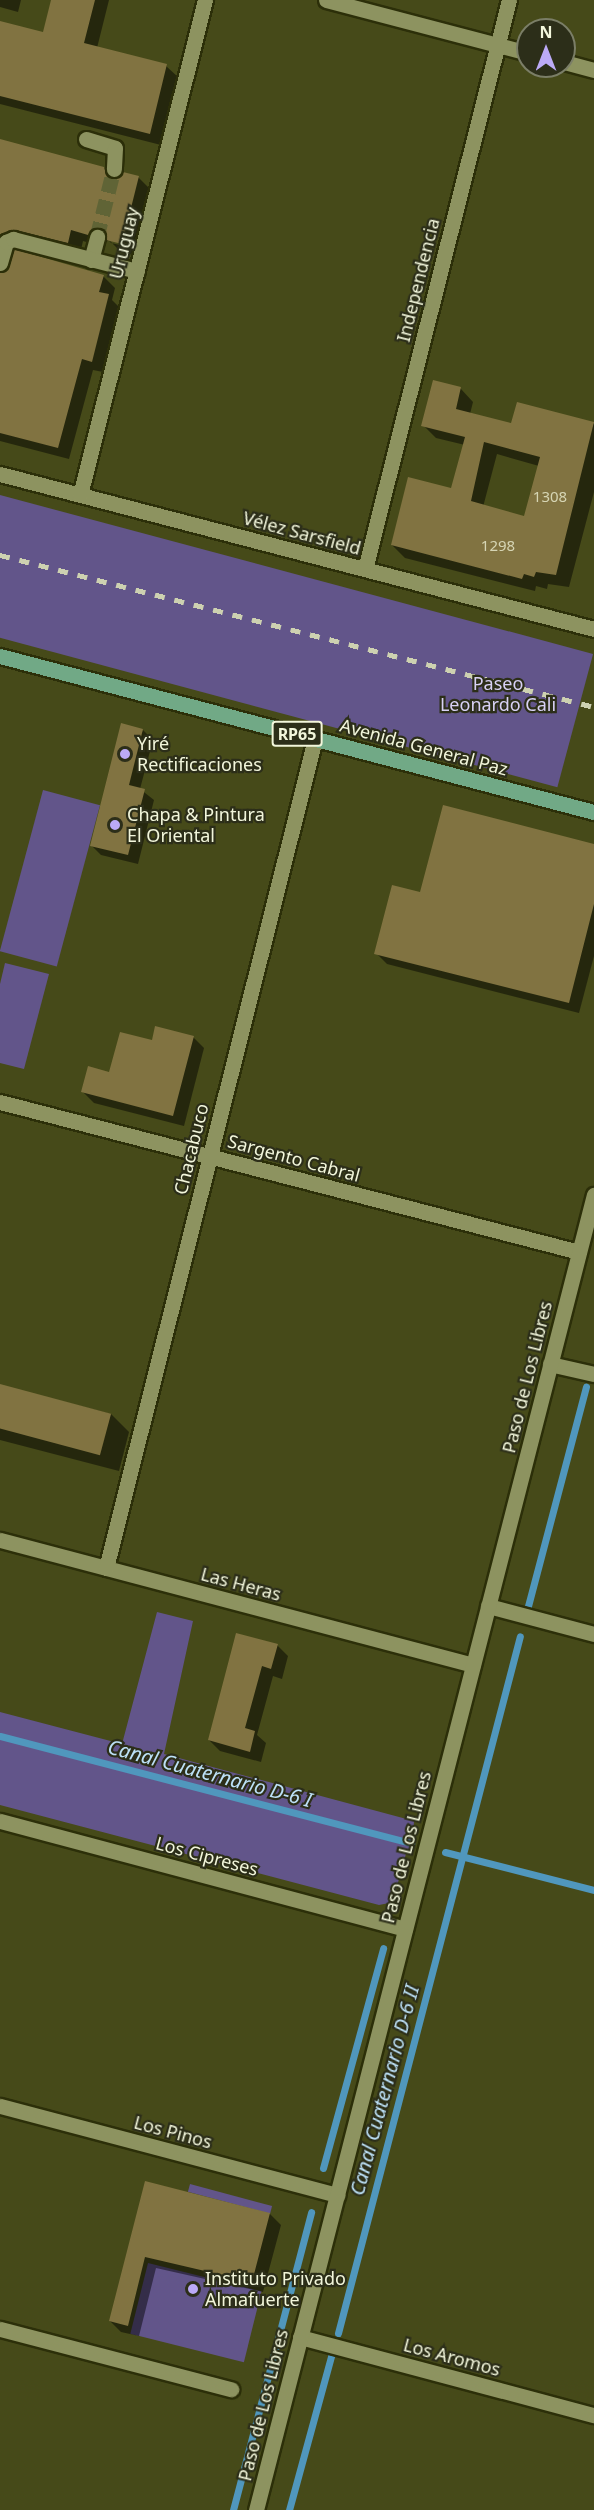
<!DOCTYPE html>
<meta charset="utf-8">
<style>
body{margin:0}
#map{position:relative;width:594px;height:2510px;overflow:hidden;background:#464a19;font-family:"Noto Sans",sans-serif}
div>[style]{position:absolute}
.green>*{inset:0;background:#62558a;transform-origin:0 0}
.shadow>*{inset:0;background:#0007}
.stream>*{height:7px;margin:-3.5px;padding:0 3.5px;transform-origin:3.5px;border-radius:3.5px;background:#5097bd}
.building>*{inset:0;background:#817341;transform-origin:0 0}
.minor-tunnel>*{height:15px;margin-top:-7.5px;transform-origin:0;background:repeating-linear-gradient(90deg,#606436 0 15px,transparent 0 23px)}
.roads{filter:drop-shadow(2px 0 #2c2f09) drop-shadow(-2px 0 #2c2f09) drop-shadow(0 2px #2c2f09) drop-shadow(0 -2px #2c2f09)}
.minor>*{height:15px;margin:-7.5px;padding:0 7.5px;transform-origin:7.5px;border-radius:7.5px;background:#8d9360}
.major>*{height:15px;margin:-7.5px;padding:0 7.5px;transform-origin:7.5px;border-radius:7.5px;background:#71a986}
.rail>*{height:4.5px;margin-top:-2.25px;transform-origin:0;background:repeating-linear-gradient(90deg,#cdd1b1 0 10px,transparent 0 20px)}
.dots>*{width:16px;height:16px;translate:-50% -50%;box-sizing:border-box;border:3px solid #2c2e19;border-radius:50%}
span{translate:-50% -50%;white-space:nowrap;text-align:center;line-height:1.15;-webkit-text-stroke:4.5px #2c2e19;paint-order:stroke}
.number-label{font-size:15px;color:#d6d5b4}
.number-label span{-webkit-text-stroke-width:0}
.shield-label span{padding:2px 4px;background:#2c2e19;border:2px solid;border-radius:4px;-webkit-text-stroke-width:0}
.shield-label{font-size:16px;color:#f2f6db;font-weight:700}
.street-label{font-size:18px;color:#f2f6db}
.park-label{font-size:18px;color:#d8d1f5}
.poi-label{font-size:18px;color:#f2f6db}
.left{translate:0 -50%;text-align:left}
.water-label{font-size:20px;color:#bde1f7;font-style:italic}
.north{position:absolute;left:516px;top:18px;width:60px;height:60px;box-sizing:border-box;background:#2c2e19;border:2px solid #7b7e67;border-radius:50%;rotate:0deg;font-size:16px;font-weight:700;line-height:24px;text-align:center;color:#f2f6db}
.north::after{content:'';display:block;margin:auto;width:21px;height:27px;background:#bbaaf6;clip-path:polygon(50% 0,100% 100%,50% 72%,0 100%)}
</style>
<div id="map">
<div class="green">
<div style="left:0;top:495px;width:614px;height:138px;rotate:15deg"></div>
<div style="left:43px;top:790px;width:59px;height:167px;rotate:15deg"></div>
<div style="clip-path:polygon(5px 963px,49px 974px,24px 1069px,0 1063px,0 984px)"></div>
<div style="clip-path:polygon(157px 1612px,193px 1621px,164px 1754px,414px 1821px,412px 1851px,407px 1850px,394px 1897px,389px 1903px,379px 1905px,0 1805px,0 1712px,122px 1744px)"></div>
<div style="left:190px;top:2184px;width:85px;height:8px;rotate:15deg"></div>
<div style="left:148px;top:2263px;width:117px;height:73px;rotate:14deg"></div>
</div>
<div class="shadow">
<div style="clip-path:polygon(0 0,21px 0,18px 12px,0 7px)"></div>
<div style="clip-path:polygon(53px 0,109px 0,97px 48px,166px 66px,178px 77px,161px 145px,0 104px,0 31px,44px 34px)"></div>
<div style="clip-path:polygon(evenodd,0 141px,104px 168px,115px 179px,138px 177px,150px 189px,133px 255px,120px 251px,109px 240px,100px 246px,83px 241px,80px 254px,27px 241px,8px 251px,3px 272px,103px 276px,115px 288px,112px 300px,120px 308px,103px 372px,93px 370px,69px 459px,0 441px,0 141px,107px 238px,129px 244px,129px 247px,111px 243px,107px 238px)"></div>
<div style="clip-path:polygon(evenodd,434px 382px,461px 389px,473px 402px,470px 414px,512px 425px,518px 404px,594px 424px,594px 492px,569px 587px,548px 584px,547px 589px,536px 586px,535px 591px,405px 558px,392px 545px,453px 490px,465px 445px,436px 438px,423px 425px,434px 382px,497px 454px,539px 466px,526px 518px,483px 507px,497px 454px)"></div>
<div style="clip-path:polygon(143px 730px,153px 740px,140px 789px,154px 800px,138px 864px,101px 855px,91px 845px)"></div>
<div style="clip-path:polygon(594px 846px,594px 956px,579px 1013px,387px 964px,376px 953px,421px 894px)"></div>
<div style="clip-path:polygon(193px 1037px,204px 1048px,184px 1126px,94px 1103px,83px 1092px,153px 1042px)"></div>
<div style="clip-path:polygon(0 1385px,111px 1414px,129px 1432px,119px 1471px,0 1440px)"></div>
<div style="clip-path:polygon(277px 1645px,288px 1656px,282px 1679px,273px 1676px,257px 1735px,266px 1743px,261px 1762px,220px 1751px,209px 1740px)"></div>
<div style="clip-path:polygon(147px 2183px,270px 2214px,281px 2225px,263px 2292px,156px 2268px,139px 2336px,121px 2332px,110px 2321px)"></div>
</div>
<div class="stream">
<div style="left:528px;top:1606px;width:227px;rotate:-75.2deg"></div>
<div style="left:0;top:1736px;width:425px;rotate:14.6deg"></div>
<div style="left:445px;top:1852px;width:154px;rotate:14.3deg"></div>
<div style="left:323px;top:2168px;width:228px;rotate:-74.7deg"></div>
<div style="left:338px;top:2333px;width:720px;rotate:-75.37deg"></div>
<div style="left:233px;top:2510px;width:308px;rotate:-75.3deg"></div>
<div style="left:289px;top:2510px;width:160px;rotate:-74.7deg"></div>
</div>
<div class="building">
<div style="clip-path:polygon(51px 0,95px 0,84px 43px,167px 64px,150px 134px,0 96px,0 21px,43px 32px)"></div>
<div style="clip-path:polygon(0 139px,104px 167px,106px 174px,113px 179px,123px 172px,139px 176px,122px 244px,106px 240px,99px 227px,88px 235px,71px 230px,68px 243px,15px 230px,0 235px)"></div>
<div style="clip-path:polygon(14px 249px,104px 275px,99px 292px,109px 294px,92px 362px,82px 359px,58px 448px,0 433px,0 272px,7px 270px)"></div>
<div style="clip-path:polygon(evenodd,433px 380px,461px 387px,456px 409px,511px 423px,517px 402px,594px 422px,556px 575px,536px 572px,534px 577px,524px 574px,522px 579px,391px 545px,408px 477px,451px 488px,465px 437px,421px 426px,433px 380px,484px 442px,540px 457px,524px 516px,471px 501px,484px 442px)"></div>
<div style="clip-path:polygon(121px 723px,143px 729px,129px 785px,145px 789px,128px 855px,90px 846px)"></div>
<div style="clip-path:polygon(443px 805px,594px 844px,594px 904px,569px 1003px,374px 954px,392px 885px,420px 892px)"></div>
<div style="clip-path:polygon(155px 1026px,194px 1036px,173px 1116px,81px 1092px,88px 1066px,109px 1072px,120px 1032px,152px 1040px)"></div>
<div style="left:0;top:1384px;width:115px;height:43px;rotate:15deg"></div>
<div style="clip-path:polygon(236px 1633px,278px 1644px,271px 1669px,262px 1666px,245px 1728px,255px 1731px,250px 1752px,208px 1740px)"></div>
<div style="clip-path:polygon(145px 2181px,270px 2213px,252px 2282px,145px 2257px,128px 2326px,109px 2321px)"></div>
</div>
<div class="minor-tunnel">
<div style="left:97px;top:237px;width:70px;rotate:-76deg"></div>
</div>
<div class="roads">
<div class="minor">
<div style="left:326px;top:0;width:209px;rotate:14.7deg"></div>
<div style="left:564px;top:62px;width:31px;rotate:15deg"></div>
<div style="left:86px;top:139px;width:30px;rotate:17deg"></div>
<div style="left:115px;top:148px;width:21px;rotate:93deg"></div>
<div style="left:91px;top:260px;width:24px;rotate:-75deg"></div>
<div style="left:0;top:263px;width:22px;rotate:-74deg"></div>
<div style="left:6px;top:242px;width:8px;rotate:-23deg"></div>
<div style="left:13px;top:239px;width:128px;rotate:14.5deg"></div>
<div style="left:0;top:474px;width:614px;rotate:14.62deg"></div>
<div style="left:80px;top:495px;width:511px;rotate:-75.83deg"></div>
<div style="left:365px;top:569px;width:587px;rotate:-75.8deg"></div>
<div style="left:0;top:1102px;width:598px;rotate:14.52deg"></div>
<div style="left:550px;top:1364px;width:45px;rotate:12.8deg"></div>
<div style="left:0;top:1540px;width:489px;rotate:14.8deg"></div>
<div style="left:106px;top:1568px;width:855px;rotate:-75.85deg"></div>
<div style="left:488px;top:1606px;width:110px;rotate:14.8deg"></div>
<div style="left:0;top:1821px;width:419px;rotate:14.9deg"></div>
<div style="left:0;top:2106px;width:349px;rotate:14.8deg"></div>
<div style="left:0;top:2329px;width:239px;rotate:14.6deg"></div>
<div style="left:300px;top:2337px;width:304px;rotate:14.9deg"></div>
<div style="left:256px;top:2510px;width:1358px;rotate:-75.59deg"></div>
</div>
<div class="major">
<div style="left:0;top:656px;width:614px;rotate:14.72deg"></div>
</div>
</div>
<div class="rail">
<div style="left:0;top:555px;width:613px;rotate:14.35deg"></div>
</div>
<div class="dots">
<div style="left:125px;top:754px;background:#bbaaf6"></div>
<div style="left:115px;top:825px;background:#bbaaf6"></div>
<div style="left:193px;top:2289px;background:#bbaaf6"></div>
</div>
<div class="number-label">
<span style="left:550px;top:497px">1308</span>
<span style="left:498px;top:546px">1298</span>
</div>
<div class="shield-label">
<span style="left:297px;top:734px">RP65</span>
</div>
<div class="street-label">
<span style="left:124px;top:243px;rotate:-76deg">Uruguay</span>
<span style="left:418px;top:280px;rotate:-76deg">Independencia</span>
<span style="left:302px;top:533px;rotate:15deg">Vélez Sarsfield</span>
<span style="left:424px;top:747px;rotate:15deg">Avenida General Paz</span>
<span style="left:191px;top:1149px;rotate:-76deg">Chacabuco</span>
<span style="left:294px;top:1158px;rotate:15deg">Sargento Cabral</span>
<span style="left:527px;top:1377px;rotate:-76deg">Paso de Los Libres</span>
<span style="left:241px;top:1584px;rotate:15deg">Las Heras</span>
<span style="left:406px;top:1847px;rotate:-76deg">Paso de Los Libres</span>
<span style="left:207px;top:1856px;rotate:15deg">Los Cipreses</span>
<span style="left:173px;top:2132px;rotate:15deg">Los Pinos</span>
<span style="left:452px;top:2357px;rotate:15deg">Los Aromos</span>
<span style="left:263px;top:2405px;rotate:-76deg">Paso de Los Libres</span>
</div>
<div class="park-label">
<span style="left:498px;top:694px">Paseo<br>Leonardo Cali</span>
</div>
<div class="poi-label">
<span class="left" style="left:137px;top:754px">Yiré<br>Rectificaciones</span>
<span class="left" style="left:127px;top:825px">Chapa &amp; Pintura<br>El Oriental</span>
<span class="left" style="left:205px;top:2289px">Instituto Privado<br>Almafuerte</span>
</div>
<div class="water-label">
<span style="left:210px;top:1773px;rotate:15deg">Canal Cuaternario D-6 I</span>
<span style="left:384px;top:2090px;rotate:-75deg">Canal Cuaternario D-6 II</span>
</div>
<div class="north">N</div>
</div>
